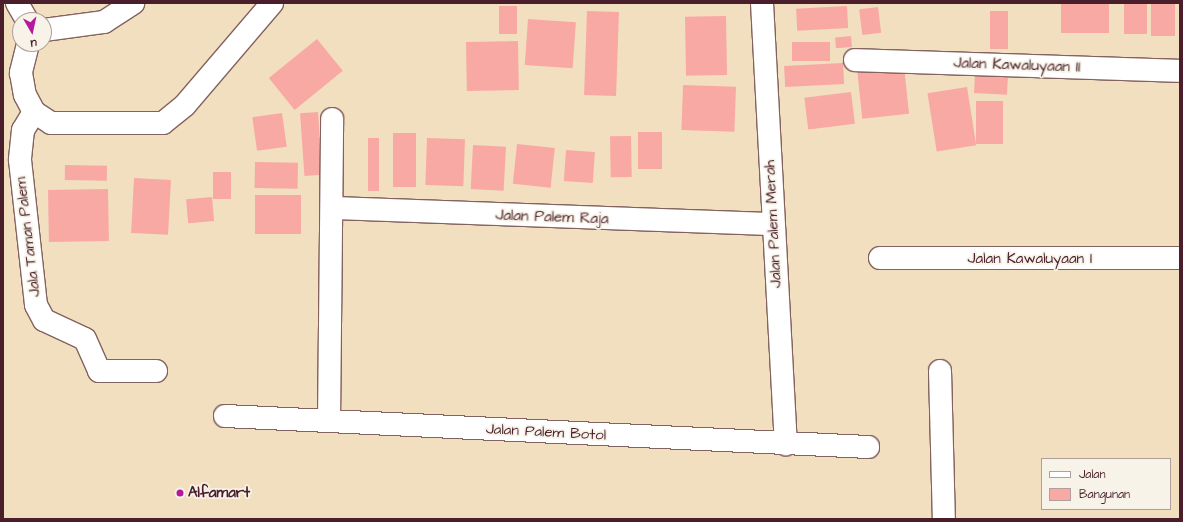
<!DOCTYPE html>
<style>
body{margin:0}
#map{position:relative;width:1183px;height:522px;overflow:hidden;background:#f1dfc0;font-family:"Architects Daughter",sans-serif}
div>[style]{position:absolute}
.building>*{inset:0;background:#f9a9a4;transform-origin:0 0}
.roads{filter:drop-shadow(1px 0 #84625f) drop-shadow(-1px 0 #84625f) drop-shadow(0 1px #84625f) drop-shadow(0 -1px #84625f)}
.street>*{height:22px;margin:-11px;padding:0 11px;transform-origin:11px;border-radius:11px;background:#fff}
.dots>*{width:11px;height:11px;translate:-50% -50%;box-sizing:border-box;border:2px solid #f7f3e8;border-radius:50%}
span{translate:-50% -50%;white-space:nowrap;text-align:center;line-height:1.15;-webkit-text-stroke:3.5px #f7f3e8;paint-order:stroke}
.street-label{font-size:15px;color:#4a1f2b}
.poi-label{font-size:15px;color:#4a1f2b;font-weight:700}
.left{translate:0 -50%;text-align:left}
.frame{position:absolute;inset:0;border:4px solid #4a1f2b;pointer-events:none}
.legend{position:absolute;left:1041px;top:458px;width:130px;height:52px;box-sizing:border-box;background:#f7f3e8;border:1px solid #b29e9c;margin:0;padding:5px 7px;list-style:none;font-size:12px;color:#4a1f2b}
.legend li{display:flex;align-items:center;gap:8px;height:20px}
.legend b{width:20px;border:1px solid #b29e9c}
.north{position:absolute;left:12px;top:12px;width:40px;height:40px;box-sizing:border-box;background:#f7f3e8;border:1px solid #b29e9c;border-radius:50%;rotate:171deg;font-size:11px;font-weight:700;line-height:16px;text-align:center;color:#4a1f2b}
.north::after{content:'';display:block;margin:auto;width:14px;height:18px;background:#b5179e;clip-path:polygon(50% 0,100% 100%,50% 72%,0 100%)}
</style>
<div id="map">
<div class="building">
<div style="left:1061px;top:3px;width:48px;height:30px"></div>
<div style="left:1124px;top:3px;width:23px;height:31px"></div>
<div style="left:1151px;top:3px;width:24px;height:33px"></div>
<div style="left:499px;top:6px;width:18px;height:28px"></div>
<div style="left:847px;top:6px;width:22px;height:51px;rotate:87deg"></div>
<div style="left:878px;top:7px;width:26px;height:19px;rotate:83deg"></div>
<div style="left:587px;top:11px;width:32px;height:84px;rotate:2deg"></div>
<div style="left:990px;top:11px;width:18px;height:38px"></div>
<div style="left:726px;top:16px;width:59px;height:41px;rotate:89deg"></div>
<div style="left:528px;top:19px;width:48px;height:46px;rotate:4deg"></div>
<div style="left:851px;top:36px;width:11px;height:16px;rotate:85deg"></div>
<div style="left:317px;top:39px;width:41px;height:62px;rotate:51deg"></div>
<div style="left:518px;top:41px;width:49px;height:52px;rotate:89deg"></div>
<div style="left:830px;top:42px;width:19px;height:38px;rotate:90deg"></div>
<div style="left:843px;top:63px;width:21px;height:59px;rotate:87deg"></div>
<div style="left:904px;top:66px;width:48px;height:47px;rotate:84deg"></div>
<div style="left:975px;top:74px;width:33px;height:19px;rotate:3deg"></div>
<div style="left:683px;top:85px;width:53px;height:45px;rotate:2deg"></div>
<div style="left:967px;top:87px;width:59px;height:40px;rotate:81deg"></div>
<div style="left:851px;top:92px;width:32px;height:47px;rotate:83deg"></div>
<div style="left:1003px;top:101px;width:43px;height:27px;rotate:90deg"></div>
<div style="left:318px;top:112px;width:63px;height:18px;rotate:86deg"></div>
<div style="left:282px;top:113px;width:34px;height:30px;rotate:82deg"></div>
<div style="left:638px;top:132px;width:24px;height:37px"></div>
<div style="left:393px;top:133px;width:23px;height:54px"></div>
<div style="left:631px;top:136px;width:41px;height:21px;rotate:89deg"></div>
<div style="left:368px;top:138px;width:11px;height:53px"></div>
<div style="left:427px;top:138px;width:38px;height:47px;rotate:2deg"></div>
<div style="left:517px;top:144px;width:38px;height:40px;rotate:6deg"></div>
<div style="left:473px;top:145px;width:33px;height:44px;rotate:3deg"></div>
<div style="left:566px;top:150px;width:29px;height:31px;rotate:4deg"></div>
<div style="left:255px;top:162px;width:43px;height:26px;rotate:1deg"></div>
<div style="left:65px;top:165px;width:42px;height:15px;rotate:1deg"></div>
<div style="left:213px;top:172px;width:18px;height:27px"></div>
<div style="left:134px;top:178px;width:37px;height:55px;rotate:3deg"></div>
<div style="left:108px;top:189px;width:52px;height:60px;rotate:89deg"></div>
<div style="left:255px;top:195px;width:46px;height:39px"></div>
<div style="left:212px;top:197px;width:24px;height:26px;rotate:85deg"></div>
</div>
<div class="roads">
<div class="street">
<div style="left:17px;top:3px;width:20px;rotate:60deg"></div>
<div style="left:762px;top:3px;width:442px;rotate:86.9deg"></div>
<div style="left:44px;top:30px;width:61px;rotate:-7.6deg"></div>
<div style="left:104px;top:22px;width:35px;rotate:-33deg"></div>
<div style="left:28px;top:44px;width:30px;rotate:104deg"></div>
<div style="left:21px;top:73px;width:22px;rotate:80deg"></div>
<div style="left:25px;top:95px;width:19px;rotate:62deg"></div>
<div style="left:34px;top:112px;width:20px;rotate:33deg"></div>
<div style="left:51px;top:123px;width:112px"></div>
<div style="left:163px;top:123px;width:28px;rotate:-39deg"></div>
<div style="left:185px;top:105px;width:134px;rotate:-49.5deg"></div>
<div style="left:855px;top:60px;width:325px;rotate:1.9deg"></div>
<div style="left:34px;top:112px;width:21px;rotate:121deg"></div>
<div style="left:23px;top:130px;width:30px;rotate:96deg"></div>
<div style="left:20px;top:160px;width:146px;rotate:83.7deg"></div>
<div style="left:36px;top:305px;width:17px;rotate:62deg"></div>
<div style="left:44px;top:320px;width:45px;rotate:24.9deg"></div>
<div style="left:85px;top:339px;width:35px;rotate:66deg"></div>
<div style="left:99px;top:371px;width:57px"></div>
<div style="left:332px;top:208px;width:440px;rotate:2.1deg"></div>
<div style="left:880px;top:258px;width:300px"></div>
<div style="left:940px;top:371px;width:148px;rotate:88.5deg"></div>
<div style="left:225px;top:416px;width:644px;rotate:2.76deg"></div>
<div style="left:329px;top:421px;width:302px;rotate:-89.4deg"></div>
</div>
</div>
<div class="dots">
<div style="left:180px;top:493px;background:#b5179e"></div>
</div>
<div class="street-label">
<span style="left:1017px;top:65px;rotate:2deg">Jalan Kawaluyaan II</span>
<span style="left:552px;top:217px;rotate:2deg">Jalan Palem Raja</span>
<span style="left:773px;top:224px;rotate:-93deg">Jalan Palem Merah</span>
<span style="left:28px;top:237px;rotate:-97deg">Jala Taman Palem</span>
<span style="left:1030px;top:259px">Jalan Kawaluyaan I</span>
<span style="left:546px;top:432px;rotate:3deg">Jalan Palem Botol</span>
</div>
<div class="poi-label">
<span class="left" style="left:188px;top:493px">Alfamart</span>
</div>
<div class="frame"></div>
<ul class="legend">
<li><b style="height:5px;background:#fff"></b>Jalan</li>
<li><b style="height:11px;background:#f9a9a4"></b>Bangunan</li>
</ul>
<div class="north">U</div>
</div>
